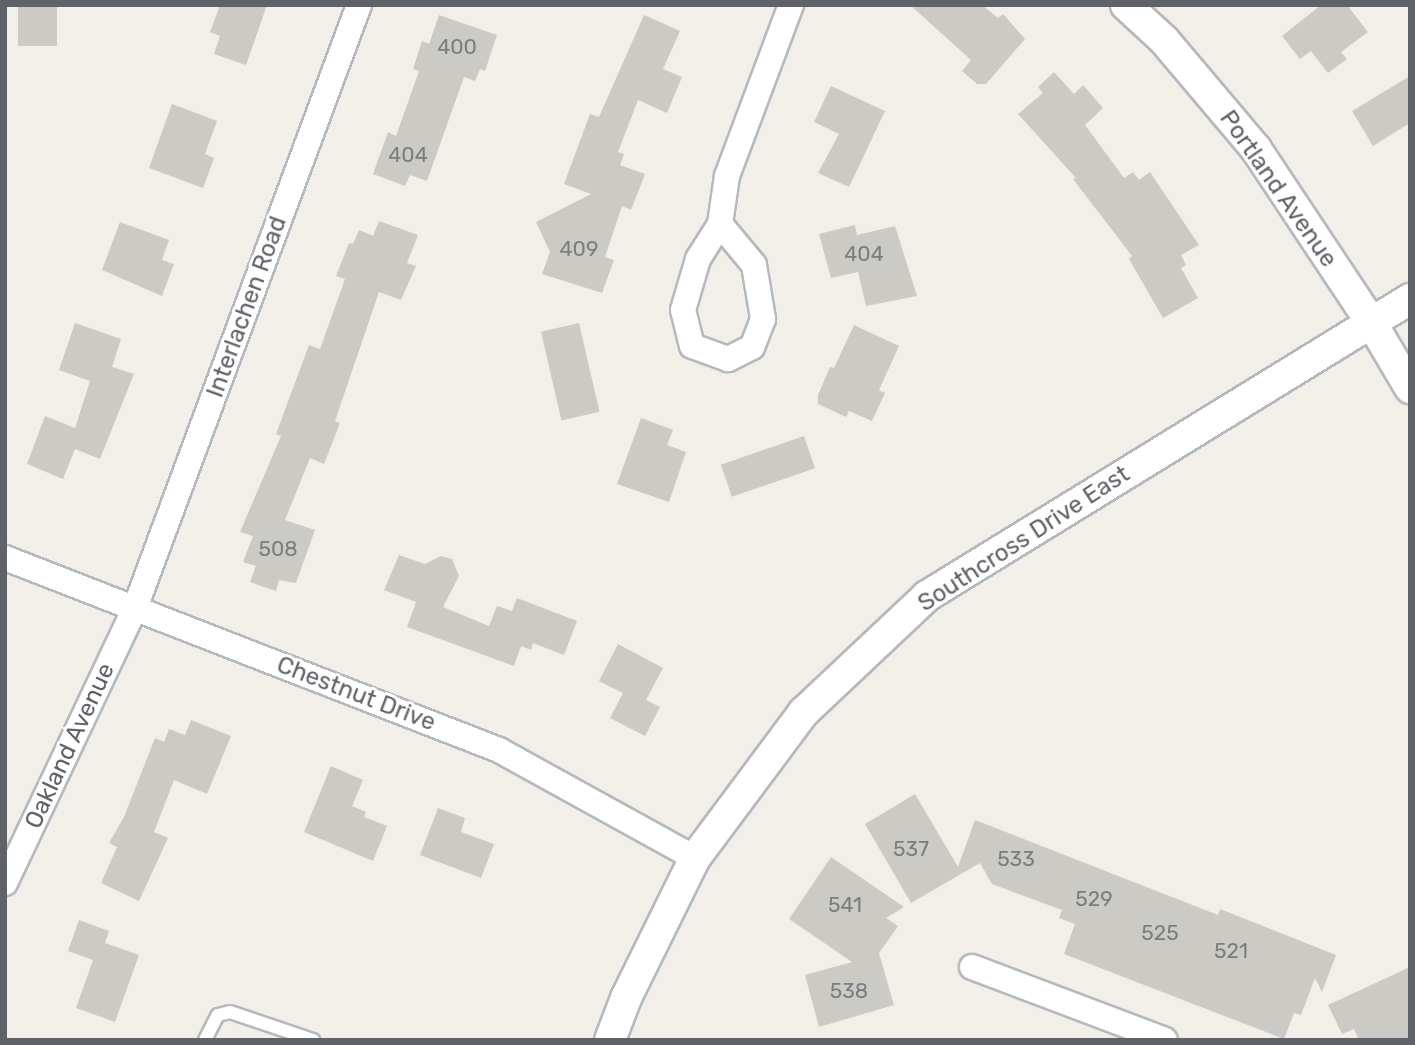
<!DOCTYPE html>
<style>
body{margin:0}
#map{position:relative;width:1415px;height:1045px;overflow:hidden;background:#f1efe8;font-family:Rubik,sans-serif}
div>[style]{position:absolute}
.building>*{inset:0;background:#cccac5;transform-origin:0 0}
.roads{filter:drop-shadow(2px 0 #b5b8bc) drop-shadow(-2px 0 #b5b8bc) drop-shadow(0 2px #b5b8bc) drop-shadow(0 -2px #b5b8bc)}
.service>*{height:12px;margin:-6px;padding:0 6px;transform-origin:6px;border-radius:6px;background:#fff}
.minor>*{height:24px;margin:-12px;padding:0 12px;transform-origin:12px;border-radius:12px;background:#fff}
.tertiary>*{height:30px;margin:-15px;padding:0 15px;transform-origin:15px;border-radius:15px;background:#fff}
span{translate:-50% -50%;white-space:nowrap;text-align:center;line-height:1.15;-webkit-text-stroke:6px #fff;paint-order:stroke}
.number-label{font-size:21px;color:#7a7d7f}
.number-label span{-webkit-text-stroke-width:0}
.street-label{font-size:24px;color:#5f6368}
.frame{position:absolute;inset:0;border:7px solid #5f6368;pointer-events:none}
</style>
<div id="map">
<div class="building">
<div style="left:18px;top:5px;width:39px;height:41px"></div>
<div style="clip-path:polygon(220px 5px,267px 5px,246px 65px,214px 54px,220px 36px,210px 32px)"></div>
<div style="clip-path:polygon(910px 5px,982px 5px,998px 18px,1003px 14px,1025px 39px,986px 84px,977px 84px,962px 71px,971px 60px)"></div>
<div style="clip-path:polygon(1321px 5px,1347px 5px,1368px 32px,1341px 52px,1347px 59px,1328px 73px,1311px 51px,1300px 59px,1282px 36px)"></div>
<div style="clip-path:polygon(439px 15px,497px 35px,485px 71px,480px 69px,475px 81px,464px 77px,427px 181px,410px 175px,405px 186px,373px 174px,388px 132px,396px 136px,419px 71px,413px 69px,422px 41px,429px 44px)"></div>
<div style="clip-path:polygon(644px 15px,680px 31px,663px 69px,682px 77px,667px 113px,638px 100px,618px 152px,624px 154px,620px 165px,645px 174px,631px 210px,622px 206px,605px 257px,614px 260px,602px 293px,542px 274px,550px 252px,536px 222px,591px 194px,564px 184px,590px 114px,599px 117px)"></div>
<div style="clip-path:polygon(1054px 72px,1074px 94px,1083px 85px,1103px 108px,1085px 125px,1124px 178px,1133px 172px,1139px 180px,1150px 172px,1199px 245px,1181px 255px,1186px 265px,1181px 268px,1198px 298px,1163px 318px,1129px 259px,1132px 256px,1073px 179px,1076px 178px,1018px 114px,1043px 93px,1038px 87px)"></div>
<div style="clip-path:polygon(1410px 76px,1410px 123px,1373px 146px,1352px 111px)"></div>
<div style="clip-path:polygon(831px 86px,885px 111px,849px 187px,818px 173px,839px 134px,814px 122px)"></div>
<div style="clip-path:polygon(172px 104px,217px 121px,205px 154px,214px 158px,203px 188px,149px 168px)"></div>
<div style="clip-path:polygon(379px 221px,418px 235px,407px 263px,416px 266px,401px 300px,379px 292px,335px 421px,340px 423px,324px 464px,310px 458px,285px 520px,315px 530px,296px 583px,279px 580px,276px 591px,250px 582px,256px 566px,243px 562px,253px 536px,240px 532px,281px 436px,276px 434px,309px 345px,320px 349px,345px 279px,336px 276px,349px 243px,353px 244px,359px 230px,373px 236px)"></div>
<div style="clip-path:polygon(120px 222px,169px 240px,162px 260px,174px 264px,162px 296px,102px 270px)"></div>
<div style="clip-path:polygon(855px 225px,857px 235px,895px 226px,917px 296px,866px 306px,858px 272px,831px 278px,819px 234px)"></div>
<div style="clip-path:polygon(75px 323px,121px 339px,112px 367px,134px 374px,100px 459px,75px 449px,63px 479px,27px 464px,45px 416px,75px 428px,90px 381px,59px 370px)"></div>
<div style="left:579px;top:323px;width:91px;height:39px;rotate:77deg"></div>
<div style="clip-path:polygon(854px 325px,899px 346px,879px 390px,885px 393px,872px 421px,849px 411px,846px 417px,818px 404px,818px 395px,830px 367px,834px 368px)"></div>
<div style="clip-path:polygon(641px 418px,673px 430px,667px 445px,686px 452px,669px 502px,617px 484px)"></div>
<div style="left:804px;top:436px;width:34px;height:88px;rotate:71deg"></div>
<div style="clip-path:polygon(399px 555px,425px 564px,441px 556px,452px 559px,459px 576px,443px 607px,489px 626px,497px 606px,512px 611px,517px 598px,577px 621px,564px 655px,533px 643px,531px 650px,521px 646px,514px 666px,407px 627px,416px 602px,384px 590px)"></div>
<div style="clip-path:polygon(618px 644px,663px 668px,646px 700px,660px 707px,645px 736px,610px 718px,623px 693px,599px 681px)"></div>
<div style="clip-path:polygon(191px 720px,231px 736px,207px 794px,174px 780px,154px 832px,168px 838px,139px 901px,101px 883px,117px 847px,109px 843px,124px 817px,155px 738px,164px 742px,169px 729px,185px 735px)"></div>
<div style="clip-path:polygon(331px 766px,363px 780px,352px 806px,366px 812px,364px 817px,387px 826px,373px 861px,304px 832px)"></div>
<div style="clip-path:polygon(915px 794px,958px 867px,975px 820px,1218px 915px,1220px 909px,1336px 955px,1322px 992px,1315px 978px,1301px 1015px,1294px 1013px,1284px 1039px,1064px 954px,1075px 924px,1059px 918px,1062px 910px,992px 884px,980px 863px,911px 903px,865px 824px)"></div>
<div style="clip-path:polygon(438px 808px,465px 818px,461px 832px,494px 844px,481px 878px,420px 855px)"></div>
<div style="clip-path:polygon(831px 857px,904px 907px,886px 918px,898px 926px,879px 953px,894px 1005px,819px 1027px,805px 975px,852px 962px,789px 919px)"></div>
<div style="clip-path:polygon(79px 920px,109px 931px,105px 943px,139px 955px,115px 1022px,76px 1008px,93px 960px,68px 951px)"></div>
<div style="clip-path:polygon(1410px 967px,1410px 1040px,1359px 1040px,1354px 1029px,1342px 1034px,1328px 1005px)"></div>
</div>
<div class="roads">
<div class="service">
<div style="left:205px;top:1040px;width:28px;rotate:-63deg"></div>
<div style="left:218px;top:1015px;width:12px;rotate:-14deg"></div>
<div style="left:230px;top:1012px;width:88px;rotate:18.6deg"></div>
</div>
<div class="minor">
<div style="left:720px;top:224px;width:53px;rotate:50.3deg"></div>
<div style="left:754px;top:265px;width:55px;rotate:80.5deg"></div>
<div style="left:763px;top:319px;width:30px;rotate:111deg"></div>
<div style="left:752px;top:347px;width:27px;rotate:153deg"></div>
<div style="left:728px;top:359px;width:38px;rotate:-160deg"></div>
<div style="left:692px;top:346px;width:37px;rotate:-104deg"></div>
<div style="left:683px;top:310px;width:53px;rotate:-73.6deg"></div>
<div style="left:698px;top:259px;width:41px;rotate:-57.8deg"></div>
<div style="left:720px;top:224px;width:49px;rotate:-81.7deg"></div>
<div style="left:727px;top:176px;width:183px;rotate:-69.5deg"></div>
<div style="left:5px;top:558px;width:530px;rotate:21.24deg"></div>
<div style="left:499px;top:750px;width:224px;rotate:28.9deg"></div>
<div style="left:5px;top:883px;width:304px;rotate:-64.7deg"></div>
<div style="left:135px;top:608px;width:643px;rotate:-69.62deg"></div>
<div style="left:972px;top:967px;width:206px;rotate:20.7deg"></div>
</div>
<div class="tertiary">
<div style="left:1126px;top:5px;width:52px;rotate:42.6deg"></div>
<div style="left:1164px;top:40px;width:143px;rotate:49.8deg"></div>
<div style="left:1256px;top:149px;width:208px;rotate:56.4deg"></div>
<div style="left:1371px;top:322px;width:77px;rotate:59.4deg"></div>
<div style="left:610px;top:1040px;width:45px;rotate:-69.1deg"></div>
<div style="left:626px;top:998px;width:156px;rotate:-63.8deg"></div>
<div style="left:695px;top:858px;width:182px;rotate:-53.3deg"></div>
<div style="left:804px;top:712px;width:169px;rotate:-43.3deg"></div>
<div style="left:927px;top:596px;width:567px;rotate:-31.59deg"></div>
</div>
</div>
<div class="number-label">
<span style="left:457px;top:47px">400</span>
<span style="left:408px;top:155px">404</span>
<span style="left:579px;top:249px">409</span>
<span style="left:864px;top:254px">404</span>
<span style="left:278px;top:549px">508</span>
<span style="left:911px;top:849px">537</span>
<span style="left:1016px;top:859px">533</span>
<span style="left:1094px;top:899px">529</span>
<span style="left:845px;top:905px">541</span>
<span style="left:1160px;top:933px">525</span>
<span style="left:1231px;top:951px">521</span>
<span style="left:849px;top:991px">538</span>
</div>
<div class="street-label">
<span style="left:1278px;top:189px;rotate:55deg">Portland Avenue</span>
<span style="left:247px;top:307px;rotate:-70deg">Interlachen Road</span>
<span style="left:1024px;top:539px;rotate:-33deg">Southcross Drive East</span>
<span style="left:356px;top:694px;rotate:21deg">Chestnut Drive</span>
<span style="left:70px;top:746px;rotate:-65deg">Oakland Avenue</span>
</div>
<div class="frame"></div>
</div>
